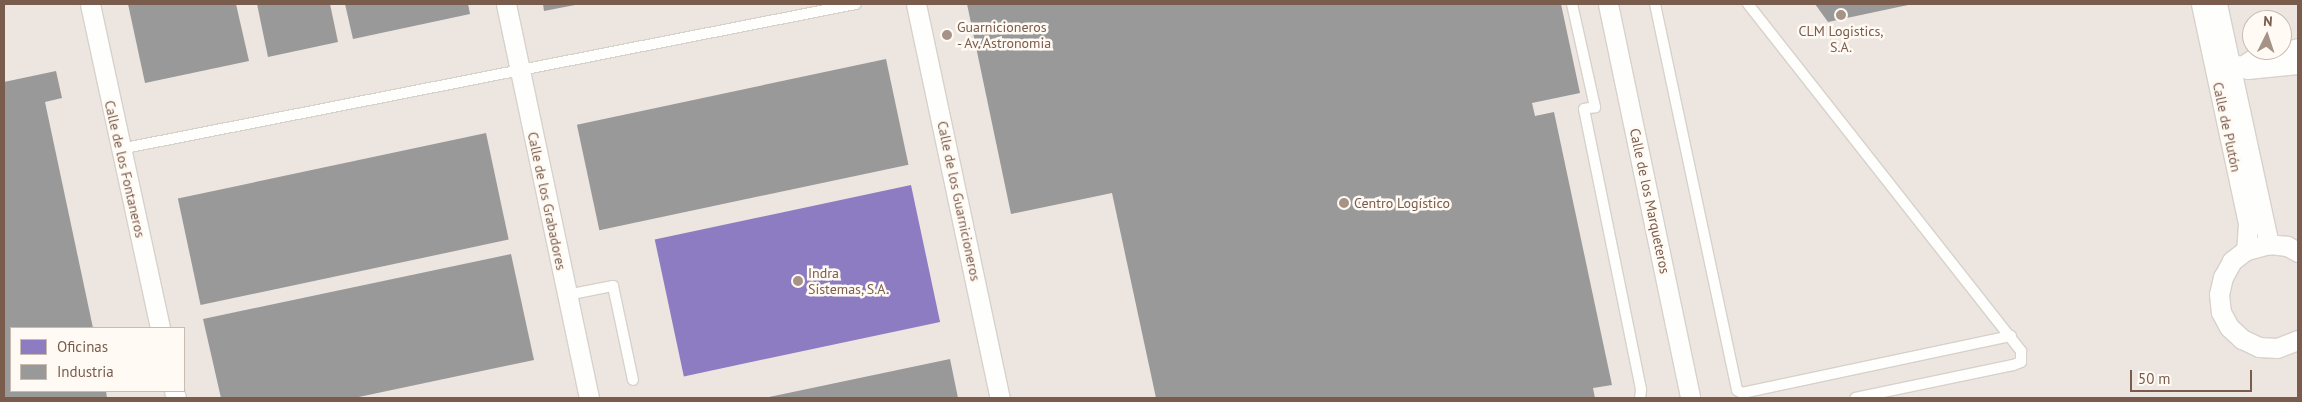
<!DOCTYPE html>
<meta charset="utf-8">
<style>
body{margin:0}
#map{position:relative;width:2302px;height:402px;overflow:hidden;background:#f9f5f0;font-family:"PT Sans",sans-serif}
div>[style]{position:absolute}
.industrial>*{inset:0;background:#ede5e0}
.offices>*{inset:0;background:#8e7cc3;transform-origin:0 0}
.industry>*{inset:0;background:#999;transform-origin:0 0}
.roads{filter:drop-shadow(1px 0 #d7d1cb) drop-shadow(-1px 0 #d7d1cb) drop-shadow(0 1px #d7d1cb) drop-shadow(0 -1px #d7d1cb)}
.lane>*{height:10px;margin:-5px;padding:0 5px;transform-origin:5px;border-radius:5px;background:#fefefd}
.street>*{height:19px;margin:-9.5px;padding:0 9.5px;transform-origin:9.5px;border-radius:9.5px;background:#fefefd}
.dots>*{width:14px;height:14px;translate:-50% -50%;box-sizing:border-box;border:2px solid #fffaf3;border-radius:50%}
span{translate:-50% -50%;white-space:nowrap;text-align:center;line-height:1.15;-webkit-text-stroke:5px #fffaf3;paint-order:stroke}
.poi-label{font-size:14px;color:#7a5c4d}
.left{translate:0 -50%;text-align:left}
.street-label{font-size:14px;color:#7a5c4d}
.frame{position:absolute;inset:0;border:5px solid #7a5c4d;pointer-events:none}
.legend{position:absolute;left:10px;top:327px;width:175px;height:65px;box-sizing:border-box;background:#fffaf3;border:1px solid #cabbb1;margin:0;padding:6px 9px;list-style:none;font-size:15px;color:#7a5c4d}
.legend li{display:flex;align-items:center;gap:10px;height:25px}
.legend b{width:25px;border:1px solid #cabbb1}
.north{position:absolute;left:2242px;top:10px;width:50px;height:50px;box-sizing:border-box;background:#fffaf3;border:1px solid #cabbb1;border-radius:50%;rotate:4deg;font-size:14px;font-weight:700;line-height:20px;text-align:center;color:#7a5c4d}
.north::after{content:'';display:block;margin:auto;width:18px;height:22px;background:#a69286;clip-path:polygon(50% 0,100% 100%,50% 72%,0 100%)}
.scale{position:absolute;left:2130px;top:370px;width:122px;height:22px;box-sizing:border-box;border:2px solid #7a5c4d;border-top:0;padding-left:6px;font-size:15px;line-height:18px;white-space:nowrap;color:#7a5c4d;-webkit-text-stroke:4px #fffaf3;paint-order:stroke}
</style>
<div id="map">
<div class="industrial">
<div style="clip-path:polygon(evenodd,4px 4px,2298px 4px,2298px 398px,4px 398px,4px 4px,2252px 20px,2282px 20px,2282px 50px,2252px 50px,2252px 20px,4px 4px,11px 328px,184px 328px,184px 391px,11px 391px,11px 328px)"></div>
</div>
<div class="offices">
<div style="left:911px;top:185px;width:140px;height:262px;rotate:78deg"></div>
</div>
<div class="industry">
<div style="clip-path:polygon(128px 4px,236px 4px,249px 61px,145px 83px)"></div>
<div style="clip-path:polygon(257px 4px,330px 4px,338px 42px,268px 57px)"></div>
<div style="clip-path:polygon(345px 4px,468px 4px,470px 14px,353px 39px)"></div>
<div style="clip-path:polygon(543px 4px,575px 4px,575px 5px,544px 11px)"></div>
<div style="clip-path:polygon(967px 4px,1561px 4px,1580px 93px,1532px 103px,1535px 116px,1554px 112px,1612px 385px,1593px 388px,1595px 398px,1156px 398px,1112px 193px,1011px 214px)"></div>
<div style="clip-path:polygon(1815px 4px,1908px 4px,1908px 5px,1828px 22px)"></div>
<div style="left:886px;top:59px;width:108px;height:316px;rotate:78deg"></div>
<div style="clip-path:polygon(56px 71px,62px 98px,45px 102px,93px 328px,11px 328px,11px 391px,106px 391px,107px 398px,4px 398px,4px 82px)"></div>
<div style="left:486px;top:133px;width:109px;height:315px;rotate:78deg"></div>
<div style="clip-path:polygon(511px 254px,534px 360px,354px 398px,221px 398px,203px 319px)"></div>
<div style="clip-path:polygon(950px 359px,958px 398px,769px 398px,769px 397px)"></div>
</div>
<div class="roads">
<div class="lane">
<div style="left:1572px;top:4px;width:106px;rotate:77.4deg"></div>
<div style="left:1595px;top:107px;width:11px;rotate:170deg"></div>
<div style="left:1584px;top:109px;width:287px;rotate:78.5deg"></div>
<div style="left:1641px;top:390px;width:8px;rotate:97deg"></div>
<div style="left:1655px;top:4px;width:395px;rotate:78deg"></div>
<div style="left:1737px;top:390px;width:6px;rotate:31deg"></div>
<div style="left:1742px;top:393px;width:275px;rotate:-12deg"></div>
<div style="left:1748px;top:4px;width:442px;rotate:51.8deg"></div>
<div style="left:2021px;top:351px;width:11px;rotate:90deg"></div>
<div style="left:2021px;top:362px;width:9px;rotate:159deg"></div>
<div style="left:2013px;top:365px;width:161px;rotate:168.2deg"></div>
<div style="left:120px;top:149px;width:750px;rotate:-11.15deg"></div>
<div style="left:567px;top:295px;width:47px;rotate:-11.1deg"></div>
<div style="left:613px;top:286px;width:96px;rotate:78deg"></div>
</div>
<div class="street">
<div style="left:90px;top:4px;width:331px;rotate:77.8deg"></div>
<div style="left:506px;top:4px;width:403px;rotate:78.1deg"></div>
<div style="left:916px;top:4px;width:403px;rotate:78deg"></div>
<div style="left:1608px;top:4px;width:402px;rotate:78.2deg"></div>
<div style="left:2201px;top:4px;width:225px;rotate:77.9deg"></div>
<div style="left:2248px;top:224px;width:26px;rotate:94deg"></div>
<div style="left:2217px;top:4px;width:246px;rotate:77.8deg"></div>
<div style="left:2220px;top:59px;width:29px;rotate:20deg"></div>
<div style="left:2247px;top:69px;width:51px;rotate:-5.6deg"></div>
<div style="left:2242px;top:66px;width:13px;rotate:-32deg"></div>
<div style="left:2253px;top:59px;width:46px;rotate:-13.7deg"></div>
<div style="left:2298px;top:252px;width:13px;rotate:-151deg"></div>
<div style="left:2287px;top:246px;width:18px;rotate:-174deg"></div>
<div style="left:2269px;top:244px;width:24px;rotate:165deg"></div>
<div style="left:2246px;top:250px;width:18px;rotate:142deg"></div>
<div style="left:2232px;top:261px;width:18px;rotate:119deg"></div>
<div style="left:2223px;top:277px;width:17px;rotate:103deg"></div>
<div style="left:2219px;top:294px;width:18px;rotate:84deg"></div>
<div style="left:2221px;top:312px;width:17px;rotate:62deg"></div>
<div style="left:2229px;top:327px;width:18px;rotate:43deg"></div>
<div style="left:2242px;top:339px;width:19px;rotate:25deg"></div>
<div style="left:2259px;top:347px;width:18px;rotate:3deg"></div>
<div style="left:2277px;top:348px;width:22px;rotate:-21deg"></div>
<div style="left:174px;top:391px;width:7px;rotate:74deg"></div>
</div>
</div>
<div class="dots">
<div style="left:1841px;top:15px;background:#a69286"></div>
<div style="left:947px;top:35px;background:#a69286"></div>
<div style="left:1344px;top:203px;background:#a69286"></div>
<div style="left:798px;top:281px;background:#a69286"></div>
</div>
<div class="poi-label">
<span class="left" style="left:957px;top:35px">Guarnicioneros<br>- Av. Astronomia</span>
<span style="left:1841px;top:39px">CLM Logistics,<br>S.A.</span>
<span class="left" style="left:1354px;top:203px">Centro Logístico</span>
<span class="left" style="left:808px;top:281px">Indra<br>Sistemas, S.A.</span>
</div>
<div class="street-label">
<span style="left:2227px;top:127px;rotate:78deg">Calle de Plutón</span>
<span style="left:125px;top:169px;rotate:77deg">Calle de los Fontaneros</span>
<span style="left:547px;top:201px;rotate:78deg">Calle de los Grabadores</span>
<span style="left:959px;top:201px;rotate:78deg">Calle de los Guarnicioneros</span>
<span style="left:1650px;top:201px;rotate:78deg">Calle de los Marqueteros</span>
</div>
<div class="frame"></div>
<ul class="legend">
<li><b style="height:14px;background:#8e7cc3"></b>Oficinas</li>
<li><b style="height:14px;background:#999"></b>Industria</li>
</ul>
<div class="north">N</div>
<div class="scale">50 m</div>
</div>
